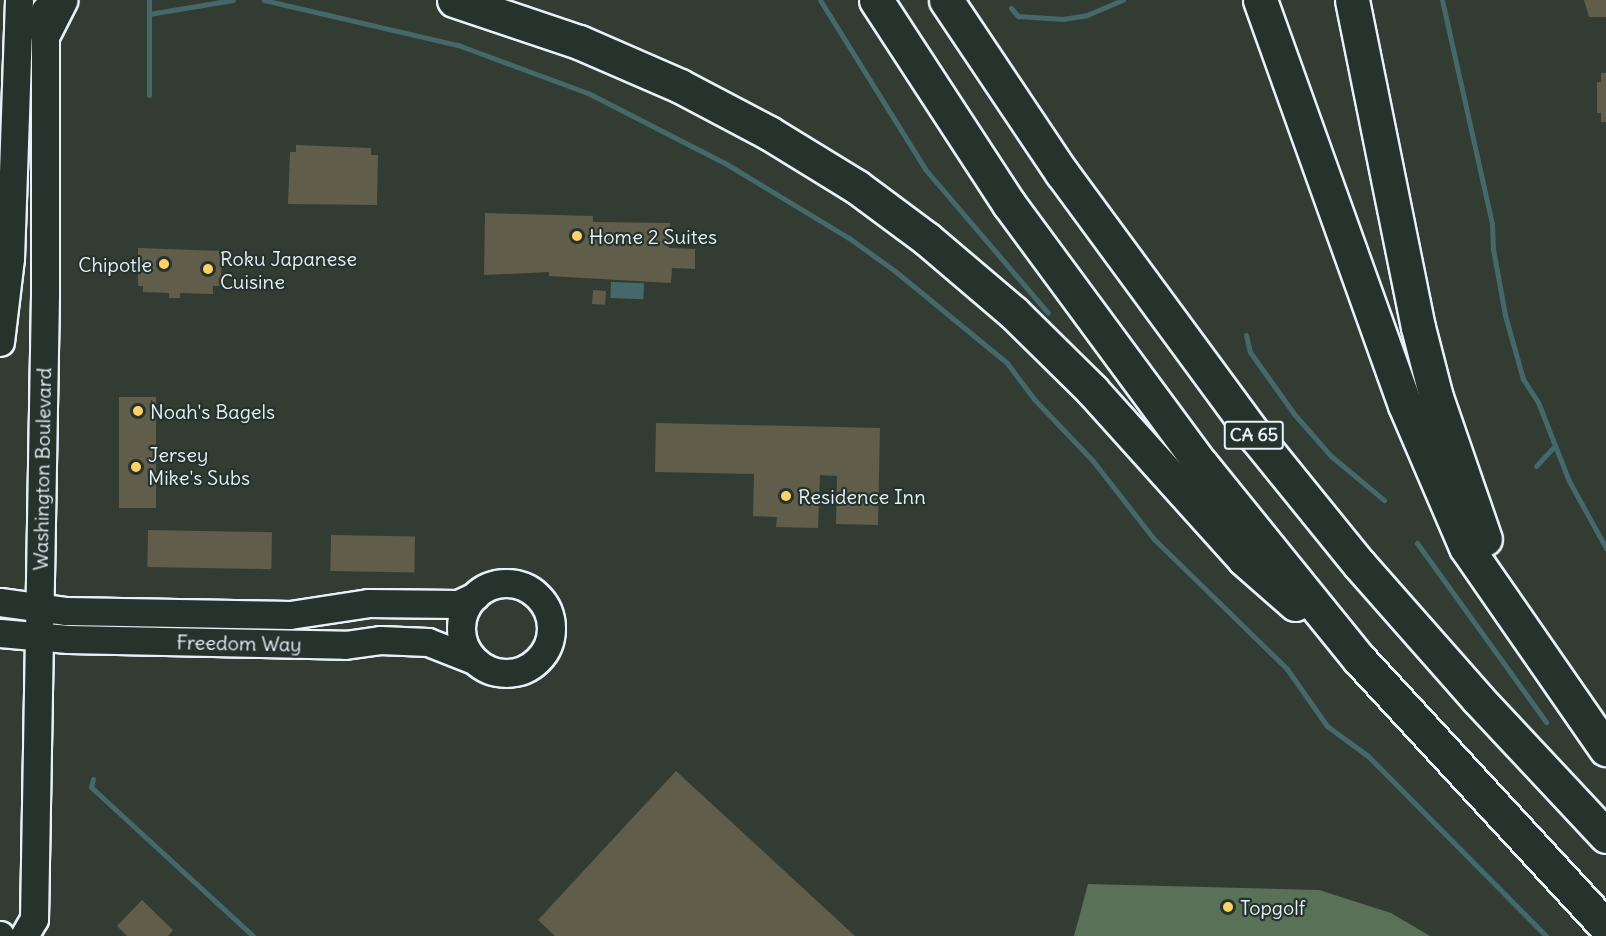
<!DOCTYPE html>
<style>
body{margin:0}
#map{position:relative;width:1606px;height:936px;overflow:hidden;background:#323c33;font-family:Delius,sans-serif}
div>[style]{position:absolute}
.green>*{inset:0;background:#597156}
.water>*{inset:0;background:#45696a;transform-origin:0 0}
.stream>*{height:5px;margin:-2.5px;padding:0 2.5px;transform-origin:2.5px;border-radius:2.5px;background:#45696a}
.building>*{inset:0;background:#605e4a;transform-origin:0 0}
.roads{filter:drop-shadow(2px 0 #e8f1f8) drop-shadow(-2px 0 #e8f1f8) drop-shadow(0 2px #e8f1f8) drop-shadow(0 -2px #e8f1f8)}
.secondary>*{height:27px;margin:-13.5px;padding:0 13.5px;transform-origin:13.5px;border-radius:13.5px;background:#26332d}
.secondary>.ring{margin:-13.5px;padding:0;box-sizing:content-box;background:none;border:27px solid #26332d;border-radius:50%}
.highway>*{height:33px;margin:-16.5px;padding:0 16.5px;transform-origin:16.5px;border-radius:16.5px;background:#26332d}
.dots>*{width:16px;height:16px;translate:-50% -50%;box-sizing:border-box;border:3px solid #26332d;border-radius:50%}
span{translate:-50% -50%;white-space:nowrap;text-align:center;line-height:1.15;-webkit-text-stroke:4.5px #26332d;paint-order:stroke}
.shield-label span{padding:2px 4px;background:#26332d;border:2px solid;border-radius:4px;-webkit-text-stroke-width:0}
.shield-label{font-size:18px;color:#e8f1f8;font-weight:700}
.poi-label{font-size:20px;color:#e8f1f8}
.left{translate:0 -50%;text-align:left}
.right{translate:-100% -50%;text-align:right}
.street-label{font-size:20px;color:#e8f1f8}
</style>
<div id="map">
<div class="green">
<div style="clip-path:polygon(1088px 884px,1319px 890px,1391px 913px,1430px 936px,1074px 936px)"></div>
</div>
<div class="water">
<div style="left:611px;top:282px;width:33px;height:16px;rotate:2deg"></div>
</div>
<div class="stream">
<div style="left:149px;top:0;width:95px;rotate:90deg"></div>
<div style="left:264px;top:0;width:199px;rotate:13.1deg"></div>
<div style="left:458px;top:45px;width:139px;rotate:20.3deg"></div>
<div style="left:588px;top:93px;width:154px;rotate:27.1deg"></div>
<div style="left:725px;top:163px;width:145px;rotate:31.2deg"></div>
<div style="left:849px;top:238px;width:57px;rotate:35.7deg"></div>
<div style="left:895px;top:271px;width:145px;rotate:39.4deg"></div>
<div style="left:1007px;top:363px;width:45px;rotate:53.1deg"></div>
<div style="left:1034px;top:399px;width:86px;rotate:46.4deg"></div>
<div style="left:1093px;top:461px;width:99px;rotate:52deg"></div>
<div style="left:1154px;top:539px;width:186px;rotate:44.3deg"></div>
<div style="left:1287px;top:669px;width:70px;rotate:54.9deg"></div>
<div style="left:1327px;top:726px;width:51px;rotate:36.2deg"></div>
<div style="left:1368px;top:756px;width:253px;rotate:45.3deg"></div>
<div style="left:820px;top:0;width:199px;rotate:58.1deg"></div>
<div style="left:925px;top:169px;width:189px;rotate:49.5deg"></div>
<div style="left:1442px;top:0;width:229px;rotate:77.4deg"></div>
<div style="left:1492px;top:223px;width:26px;rotate:88deg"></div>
<div style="left:1493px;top:249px;width:67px;rotate:79.7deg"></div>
<div style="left:1505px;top:315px;width:66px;rotate:74.3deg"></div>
<div style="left:1523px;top:379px;width:27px;rotate:57deg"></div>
<div style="left:1538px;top:402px;width:85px;rotate:68.6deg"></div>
<div style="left:1569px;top:481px;width:77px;rotate:61.1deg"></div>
<div style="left:1011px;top:8px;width:11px;rotate:49deg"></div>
<div style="left:1018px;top:16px;width:45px;rotate:3.8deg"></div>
<div style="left:1063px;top:19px;width:24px;rotate:-9deg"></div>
<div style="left:1087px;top:15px;width:39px;rotate:-23deg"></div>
<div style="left:149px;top:14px;width:85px;rotate:-9.5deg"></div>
<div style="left:1246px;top:335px;width:17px;rotate:77deg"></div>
<div style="left:1250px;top:352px;width:77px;rotate:54.5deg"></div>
<div style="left:1295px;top:415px;width:55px;rotate:48.7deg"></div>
<div style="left:1331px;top:456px;width:69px;rotate:39.7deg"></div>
<div style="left:1536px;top:466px;width:25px;rotate:-47deg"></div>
<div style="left:1417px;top:543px;width:221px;rotate:54.2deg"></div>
<div style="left:93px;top:779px;width:8px;rotate:104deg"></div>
<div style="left:91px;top:787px;width:220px;rotate:42.6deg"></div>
</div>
<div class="building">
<div style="clip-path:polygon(1584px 0,1606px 0,1606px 17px,1589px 17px)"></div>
<div style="clip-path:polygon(1601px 73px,1606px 73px,1606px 122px,1601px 122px,1601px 113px,1597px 113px,1597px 82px,1601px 82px)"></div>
<div style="clip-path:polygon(296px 145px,371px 148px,371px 155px,378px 155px,377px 205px,288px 204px,290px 152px,296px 152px)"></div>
<div style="clip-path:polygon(485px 213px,593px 216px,593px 222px,670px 223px,669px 248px,695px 249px,695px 269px,672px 268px,671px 283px,549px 276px,549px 272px,484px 275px)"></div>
<div style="clip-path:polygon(138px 248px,223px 251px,220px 286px,213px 286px,213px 294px,180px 293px,180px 298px,169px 298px,169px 293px,143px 292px,143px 286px,138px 286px)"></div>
<div style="left:593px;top:290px;width:13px;height:14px;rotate:4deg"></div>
<div style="left:119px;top:397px;width:37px;height:111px"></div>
<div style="clip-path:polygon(656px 423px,880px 428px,878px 525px,836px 524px,837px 476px,820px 475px,818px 528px,776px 527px,777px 517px,753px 516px,754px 474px,655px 472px)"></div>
<div style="left:148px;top:530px;width:124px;height:37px;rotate:1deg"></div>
<div style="left:331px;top:535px;width:84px;height:36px;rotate:1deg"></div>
<div style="clip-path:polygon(676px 771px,855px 936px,555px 936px,538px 920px)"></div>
<div style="clip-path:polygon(142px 900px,173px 930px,168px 936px,127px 936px,117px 926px)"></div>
</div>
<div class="roads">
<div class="secondary">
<div style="left:0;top:342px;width:85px;rotate:-83.2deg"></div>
<div style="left:10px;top:258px;width:258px;rotate:-88deg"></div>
<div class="ring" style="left:461px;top:583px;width:63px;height:63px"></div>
<div style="left:0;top:602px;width:67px;rotate:7.8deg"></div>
<div style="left:66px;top:611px;width:224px;rotate:1deg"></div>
<div style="left:290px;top:615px;width:79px;rotate:-8.7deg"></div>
<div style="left:368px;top:603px;width:90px;rotate:0.6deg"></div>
<div style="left:458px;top:604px;width:19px;rotate:-25deg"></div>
<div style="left:0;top:633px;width:68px;rotate:5deg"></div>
<div style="left:68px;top:639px;width:277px;rotate:1.2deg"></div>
<div style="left:345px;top:645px;width:35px;rotate:-8deg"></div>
<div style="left:380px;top:640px;width:48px;rotate:2.4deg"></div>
<div style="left:428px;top:642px;width:49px;rotate:21.4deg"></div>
<div style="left:0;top:935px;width:1px;rotate:90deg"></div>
<div style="left:24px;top:936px;width:20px;rotate:-60deg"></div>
<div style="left:34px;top:919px;width:626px;rotate:-88.99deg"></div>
<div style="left:45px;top:293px;width:283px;rotate:-90deg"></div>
</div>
<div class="highway">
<div style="left:454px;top:0;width:132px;rotate:18.6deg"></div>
<div style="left:579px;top:42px;width:110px;rotate:23.5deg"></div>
<div style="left:680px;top:86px;width:101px;rotate:27.8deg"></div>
<div style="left:769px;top:133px;width:103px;rotate:31.5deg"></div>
<div style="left:857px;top:187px;width:87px;rotate:36.6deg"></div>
<div style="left:927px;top:239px;width:114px;rotate:40.4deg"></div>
<div style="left:1014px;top:313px;width:110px;rotate:44.6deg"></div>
<div style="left:1092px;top:390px;width:227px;rotate:48deg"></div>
<div style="left:1244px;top:559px;width:68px;rotate:41.4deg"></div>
<div style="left:876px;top:0;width:244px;rotate:56.9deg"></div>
<div style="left:1009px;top:204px;width:323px;rotate:53.6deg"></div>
<div style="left:1201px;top:464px;width:252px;rotate:51deg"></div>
<div style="left:1360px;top:660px;width:363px;rotate:47.3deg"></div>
<div style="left:946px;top:0;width:208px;rotate:56.2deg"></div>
<div style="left:1062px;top:173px;width:328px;rotate:53.7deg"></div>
<div style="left:1256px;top:437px;width:164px;rotate:51deg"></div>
<div style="left:1359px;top:564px;width:179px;rotate:48.6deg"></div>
<div style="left:1477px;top:698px;width:189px;rotate:46.9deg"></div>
<div style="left:1260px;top:0;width:430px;rotate:70.3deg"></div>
<div style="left:1405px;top:405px;width:155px;rotate:66.8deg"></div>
<div style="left:1466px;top:547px;width:246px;rotate:55.3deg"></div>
<div style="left:1352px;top:0;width:334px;rotate:78.6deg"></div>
<div style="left:1418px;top:327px;width:72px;rotate:75.6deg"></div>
<div style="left:1436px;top:397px;width:150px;rotate:71deg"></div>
<div style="left:45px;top:30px;width:34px;rotate:-63deg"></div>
</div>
</div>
<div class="dots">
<div style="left:577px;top:236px;background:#ffd166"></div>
<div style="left:164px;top:264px;background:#ffd166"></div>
<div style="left:208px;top:269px;background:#ffd166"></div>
<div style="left:138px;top:411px;background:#ffd166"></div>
<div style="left:136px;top:467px;background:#ffd166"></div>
<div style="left:786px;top:496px;background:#ffd166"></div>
<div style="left:1228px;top:907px;background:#ffd166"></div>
</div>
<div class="shield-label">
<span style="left:1254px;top:435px">CA 65</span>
</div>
<div class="poi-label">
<span class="left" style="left:589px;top:236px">Home 2 Suites</span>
<span class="left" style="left:220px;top:270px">Roku Japanese<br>Cuisine</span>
<span class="right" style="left:152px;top:264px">Chipotle</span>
<span class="left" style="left:150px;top:411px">Noah's Bagels</span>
<span class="left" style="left:148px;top:466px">Jersey<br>Mike's Subs</span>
<span class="left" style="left:798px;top:496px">Residence Inn</span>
<span class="left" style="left:1240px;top:907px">Topgolf</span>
</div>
<div class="street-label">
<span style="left:42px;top:469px;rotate:-89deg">Washington Boulevard</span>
<span style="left:239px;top:643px;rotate:1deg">Freedom Way</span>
</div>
</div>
